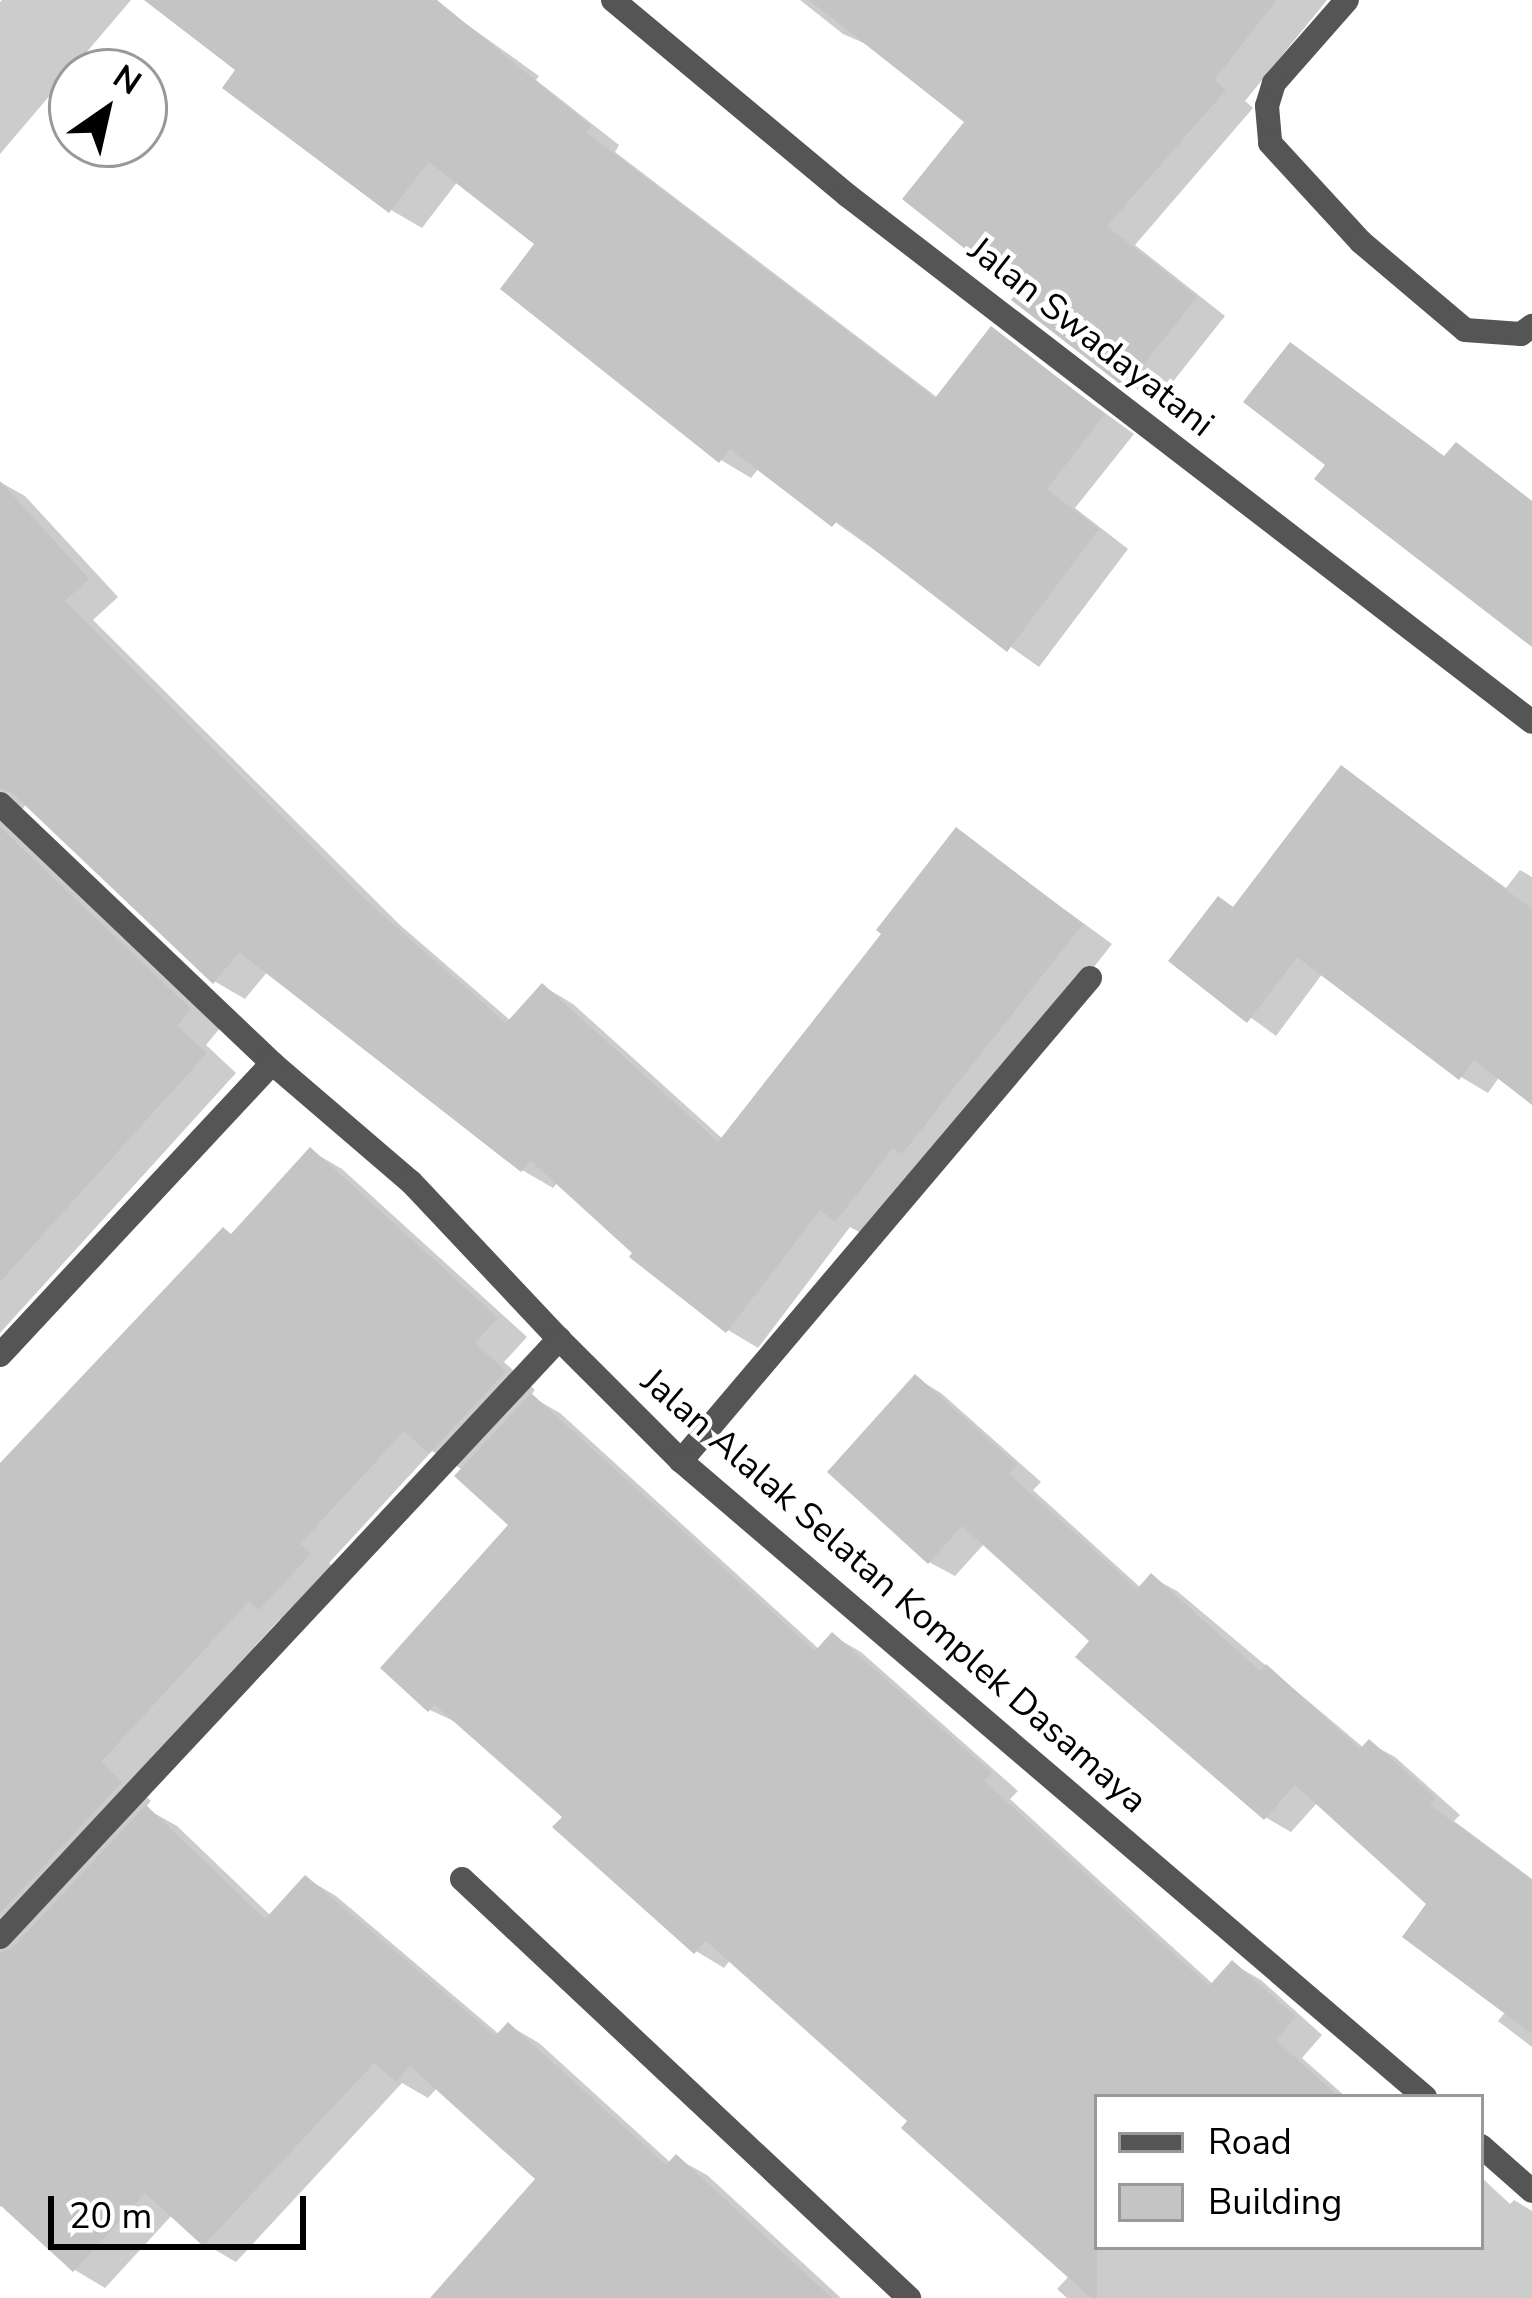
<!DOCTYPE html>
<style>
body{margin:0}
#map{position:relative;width:1532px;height:2298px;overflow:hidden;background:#fff;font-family:"Nunito Sans",sans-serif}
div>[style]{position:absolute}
.shadow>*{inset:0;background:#0003}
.building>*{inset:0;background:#c4c4c4}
.minor>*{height:24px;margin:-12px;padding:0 12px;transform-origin:12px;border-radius:12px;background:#555}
span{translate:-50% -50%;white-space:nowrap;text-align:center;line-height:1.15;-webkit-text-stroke:9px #fff;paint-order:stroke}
.street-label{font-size:36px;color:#000}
.legend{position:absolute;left:1094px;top:2094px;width:390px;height:156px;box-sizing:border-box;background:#fff;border:3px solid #999;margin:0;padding:15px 21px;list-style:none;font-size:36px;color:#000}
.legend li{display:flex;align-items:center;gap:24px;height:60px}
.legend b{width:60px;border:3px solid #999}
.north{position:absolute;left:48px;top:48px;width:120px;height:120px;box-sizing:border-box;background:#fff;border:3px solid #999;border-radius:50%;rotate:34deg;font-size:33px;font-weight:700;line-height:48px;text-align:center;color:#000}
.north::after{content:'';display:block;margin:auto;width:42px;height:54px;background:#000;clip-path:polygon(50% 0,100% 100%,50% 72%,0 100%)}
.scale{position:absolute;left:48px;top:2196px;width:258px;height:54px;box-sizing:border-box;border:6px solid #000;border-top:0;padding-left:15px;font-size:36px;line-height:42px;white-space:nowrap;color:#000;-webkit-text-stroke:9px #fff;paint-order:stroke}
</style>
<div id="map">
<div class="shadow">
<div style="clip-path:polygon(2px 0,131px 0,0 154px,0 2px)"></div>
<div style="clip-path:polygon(149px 0,434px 1px,539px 76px,536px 80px,619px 145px,615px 152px,938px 398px,991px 330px,1134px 434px,1075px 508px,1128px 549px,1039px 667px,759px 468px,751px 478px,721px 460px,538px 243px,458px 181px,422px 228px,391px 210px,226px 87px,240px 70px)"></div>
<div style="clip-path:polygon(800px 0,1327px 0,1245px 101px,1253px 108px,1135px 245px,1225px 316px,1156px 403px,1015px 300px,1023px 290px,968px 122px,875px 48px,843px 34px)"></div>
<div style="clip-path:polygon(0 482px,25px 496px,118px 597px,93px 620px,400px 925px,511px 1021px,543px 986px,573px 1004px,724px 1140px,885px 933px,957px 831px,1112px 944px,934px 1170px,868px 1237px,850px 1227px,758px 1348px,728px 1330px,558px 1182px,553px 1188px,522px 1170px,268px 971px,245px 999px,214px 981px,26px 804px,14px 820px,220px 1028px,206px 1045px,236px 1073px,0 1333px)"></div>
<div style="clip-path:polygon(1342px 769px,1506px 888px,1520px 870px,1532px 877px,1532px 1101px,1500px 1076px,1488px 1093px,1461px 1077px,1323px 973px,1276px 1036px,1172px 960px,1235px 909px)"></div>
<div style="clip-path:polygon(311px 1151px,342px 1169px,527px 1337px,504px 1362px,535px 1390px,530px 1396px,560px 1413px,820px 1650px,833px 1636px,861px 1652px,1018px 1791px,1010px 1799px,1214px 1985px,1233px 1964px,1261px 1980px,1322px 2035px,1302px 2058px,1346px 2097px,1097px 2097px,1097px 2247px,1481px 2247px,1481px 2177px,1510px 2204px,1514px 2200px,1532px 2211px,1532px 2298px,1067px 2298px,1057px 2289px,1070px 2275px,911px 2121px,731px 1959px,724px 1968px,696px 1951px,566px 1816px,460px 1724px,430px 1710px,384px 1668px,513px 1525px,463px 1470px,432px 1451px,329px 1563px,340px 1573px,292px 1626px,280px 1619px,130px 1781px,151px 1801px,145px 1808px,177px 1826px,271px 1916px,306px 1878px,336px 1896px,500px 2035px,508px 2025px,539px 2043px,671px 2163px,676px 2158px,707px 2175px,841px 2298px,457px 2298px,540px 2179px,438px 2087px,428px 2098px,402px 2083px,236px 2262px,205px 2244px,173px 2214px,105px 2288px,75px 2270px,3px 2204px,0 2207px,0 1467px,234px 1236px)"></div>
<div style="clip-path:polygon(916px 1378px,941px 1393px,1041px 1482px,1033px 1490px,1141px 1588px,1151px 1577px,1177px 1591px,1364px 1748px,1369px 1743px,1395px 1757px,1460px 1815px,1454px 1821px,1532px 1879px,1532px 2047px,1498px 2021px,1506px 2011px,1431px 1904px,1318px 1802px,1291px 1832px,1265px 1817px,1093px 1641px,985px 1543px,955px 1576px,929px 1562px)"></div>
</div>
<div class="building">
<div style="clip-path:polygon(144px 0,437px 0,591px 126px,586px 132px,935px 398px,991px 326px,1105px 414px,1047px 489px,1099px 529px,1007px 652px,837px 521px,832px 527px,730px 449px,719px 463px,500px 289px,534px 244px,429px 162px,389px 213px,222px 88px,235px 70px)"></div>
<div style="clip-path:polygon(809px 0,1277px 0,1214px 80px,1226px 90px,1107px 226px,1197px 297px,1125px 388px,1011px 300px,1018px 291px,902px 199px,964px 122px)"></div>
<div style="clip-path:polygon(1290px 342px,1444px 456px,1456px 442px,1532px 501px,1532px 647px,1314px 479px,1325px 465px,1243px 402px)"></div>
<div style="clip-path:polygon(0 481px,89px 579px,65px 601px,369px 903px,506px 1023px,542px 983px,718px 1142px,881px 934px,876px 930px,956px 827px,1083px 924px,902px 1154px,893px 1148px,835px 1222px,820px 1210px,726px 1333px,629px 1257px,632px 1253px,531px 1161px,521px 1172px,239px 952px,213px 984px,11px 792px,0 788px)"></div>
<div style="clip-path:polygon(1341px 765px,1532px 909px,1532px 1105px,1474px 1060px,1459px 1080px,1297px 957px,1247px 1023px,1168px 961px,1218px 896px,1233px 907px)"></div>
<div style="clip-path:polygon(0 827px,191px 1009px,177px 1026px,207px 1053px,0 1282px)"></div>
<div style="clip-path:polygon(310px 1147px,498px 1318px,475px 1343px,506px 1371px,429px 1454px,404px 1431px,300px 1544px,311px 1554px,259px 1610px,249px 1601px,101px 1762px,122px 1782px,0 1913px,0 1463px,223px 1227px,231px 1234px)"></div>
<div style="clip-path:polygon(915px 1374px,1017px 1465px,1009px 1474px,1137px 1589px,1151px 1573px,1260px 1671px,1266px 1664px,1360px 1749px,1369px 1739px,1436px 1798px,1430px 1805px,1532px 1880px,1532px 2034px,1402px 1937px,1426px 1904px,1295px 1785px,1264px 1820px,1075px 1657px,1089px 1641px,962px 1526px,928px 1564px,827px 1472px)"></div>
<div style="clip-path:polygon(531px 1393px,815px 1651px,832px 1632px,992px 1773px,984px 1781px,1209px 1986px,1232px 1960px,1296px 2017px,1276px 2040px,1339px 2097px,1097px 2097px,1097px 2298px,1091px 2298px,901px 2128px,907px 2121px,706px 1941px,694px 1954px,552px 1827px,562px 1817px,435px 1705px,428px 1712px,380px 1668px,508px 1525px,454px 1476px)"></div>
<div style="clip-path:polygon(146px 1805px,265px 1919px,305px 1875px,495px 2036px,508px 2022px,666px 2165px,676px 2154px,832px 2298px,430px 2298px,535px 2179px,410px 2066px,396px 2082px,374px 2063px,203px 2246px,145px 2193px,73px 2272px,0 2205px,0 1953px,12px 1948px)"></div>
</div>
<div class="minor">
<div style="left:613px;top:0;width:305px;rotate:39.8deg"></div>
<div style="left:847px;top:195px;width:864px;rotate:37.57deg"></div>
<div style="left:1347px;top:0;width:111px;rotate:131.3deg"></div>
<div style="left:1274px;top:83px;width:24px;rotate:107deg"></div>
<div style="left:1267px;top:106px;width:37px;rotate:85deg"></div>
<div style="left:1270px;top:143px;width:134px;rotate:47.4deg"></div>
<div style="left:1361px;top:242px;width:136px;rotate:40.2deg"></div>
<div style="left:1465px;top:330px;width:56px;rotate:4.1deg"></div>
<div style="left:1521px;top:334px;width:14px;rotate:-36deg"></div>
<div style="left:0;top:804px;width:376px;rotate:43.6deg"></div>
<div style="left:272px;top:1063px;width:183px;rotate:40.6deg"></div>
<div style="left:411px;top:1182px;width:216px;rotate:46.7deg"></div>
<div style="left:0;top:1355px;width:399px;rotate:-47deg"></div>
<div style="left:681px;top:1461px;width:633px;rotate:-49.74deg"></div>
<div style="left:462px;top:1879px;width:613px;rotate:43.15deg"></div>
<div style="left:0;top:1937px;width:819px;rotate:-46.93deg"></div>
<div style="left:559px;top:1339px;width:173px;rotate:45deg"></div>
<div style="left:681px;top:1461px;width:979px;rotate:40.53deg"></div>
<div style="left:1481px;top:2146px;width:68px;rotate:41.4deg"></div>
</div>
<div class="street-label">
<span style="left:1091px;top:337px;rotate:38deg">Jalan Swadayatani</span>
<span style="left:894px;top:1591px;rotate:41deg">Jalan Alalak Selatan Komplek Dasamaya</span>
</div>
<ul class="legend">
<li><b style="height:15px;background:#555"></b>Road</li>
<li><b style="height:33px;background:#c4c4c4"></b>Building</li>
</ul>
<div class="north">N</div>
<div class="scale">20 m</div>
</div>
